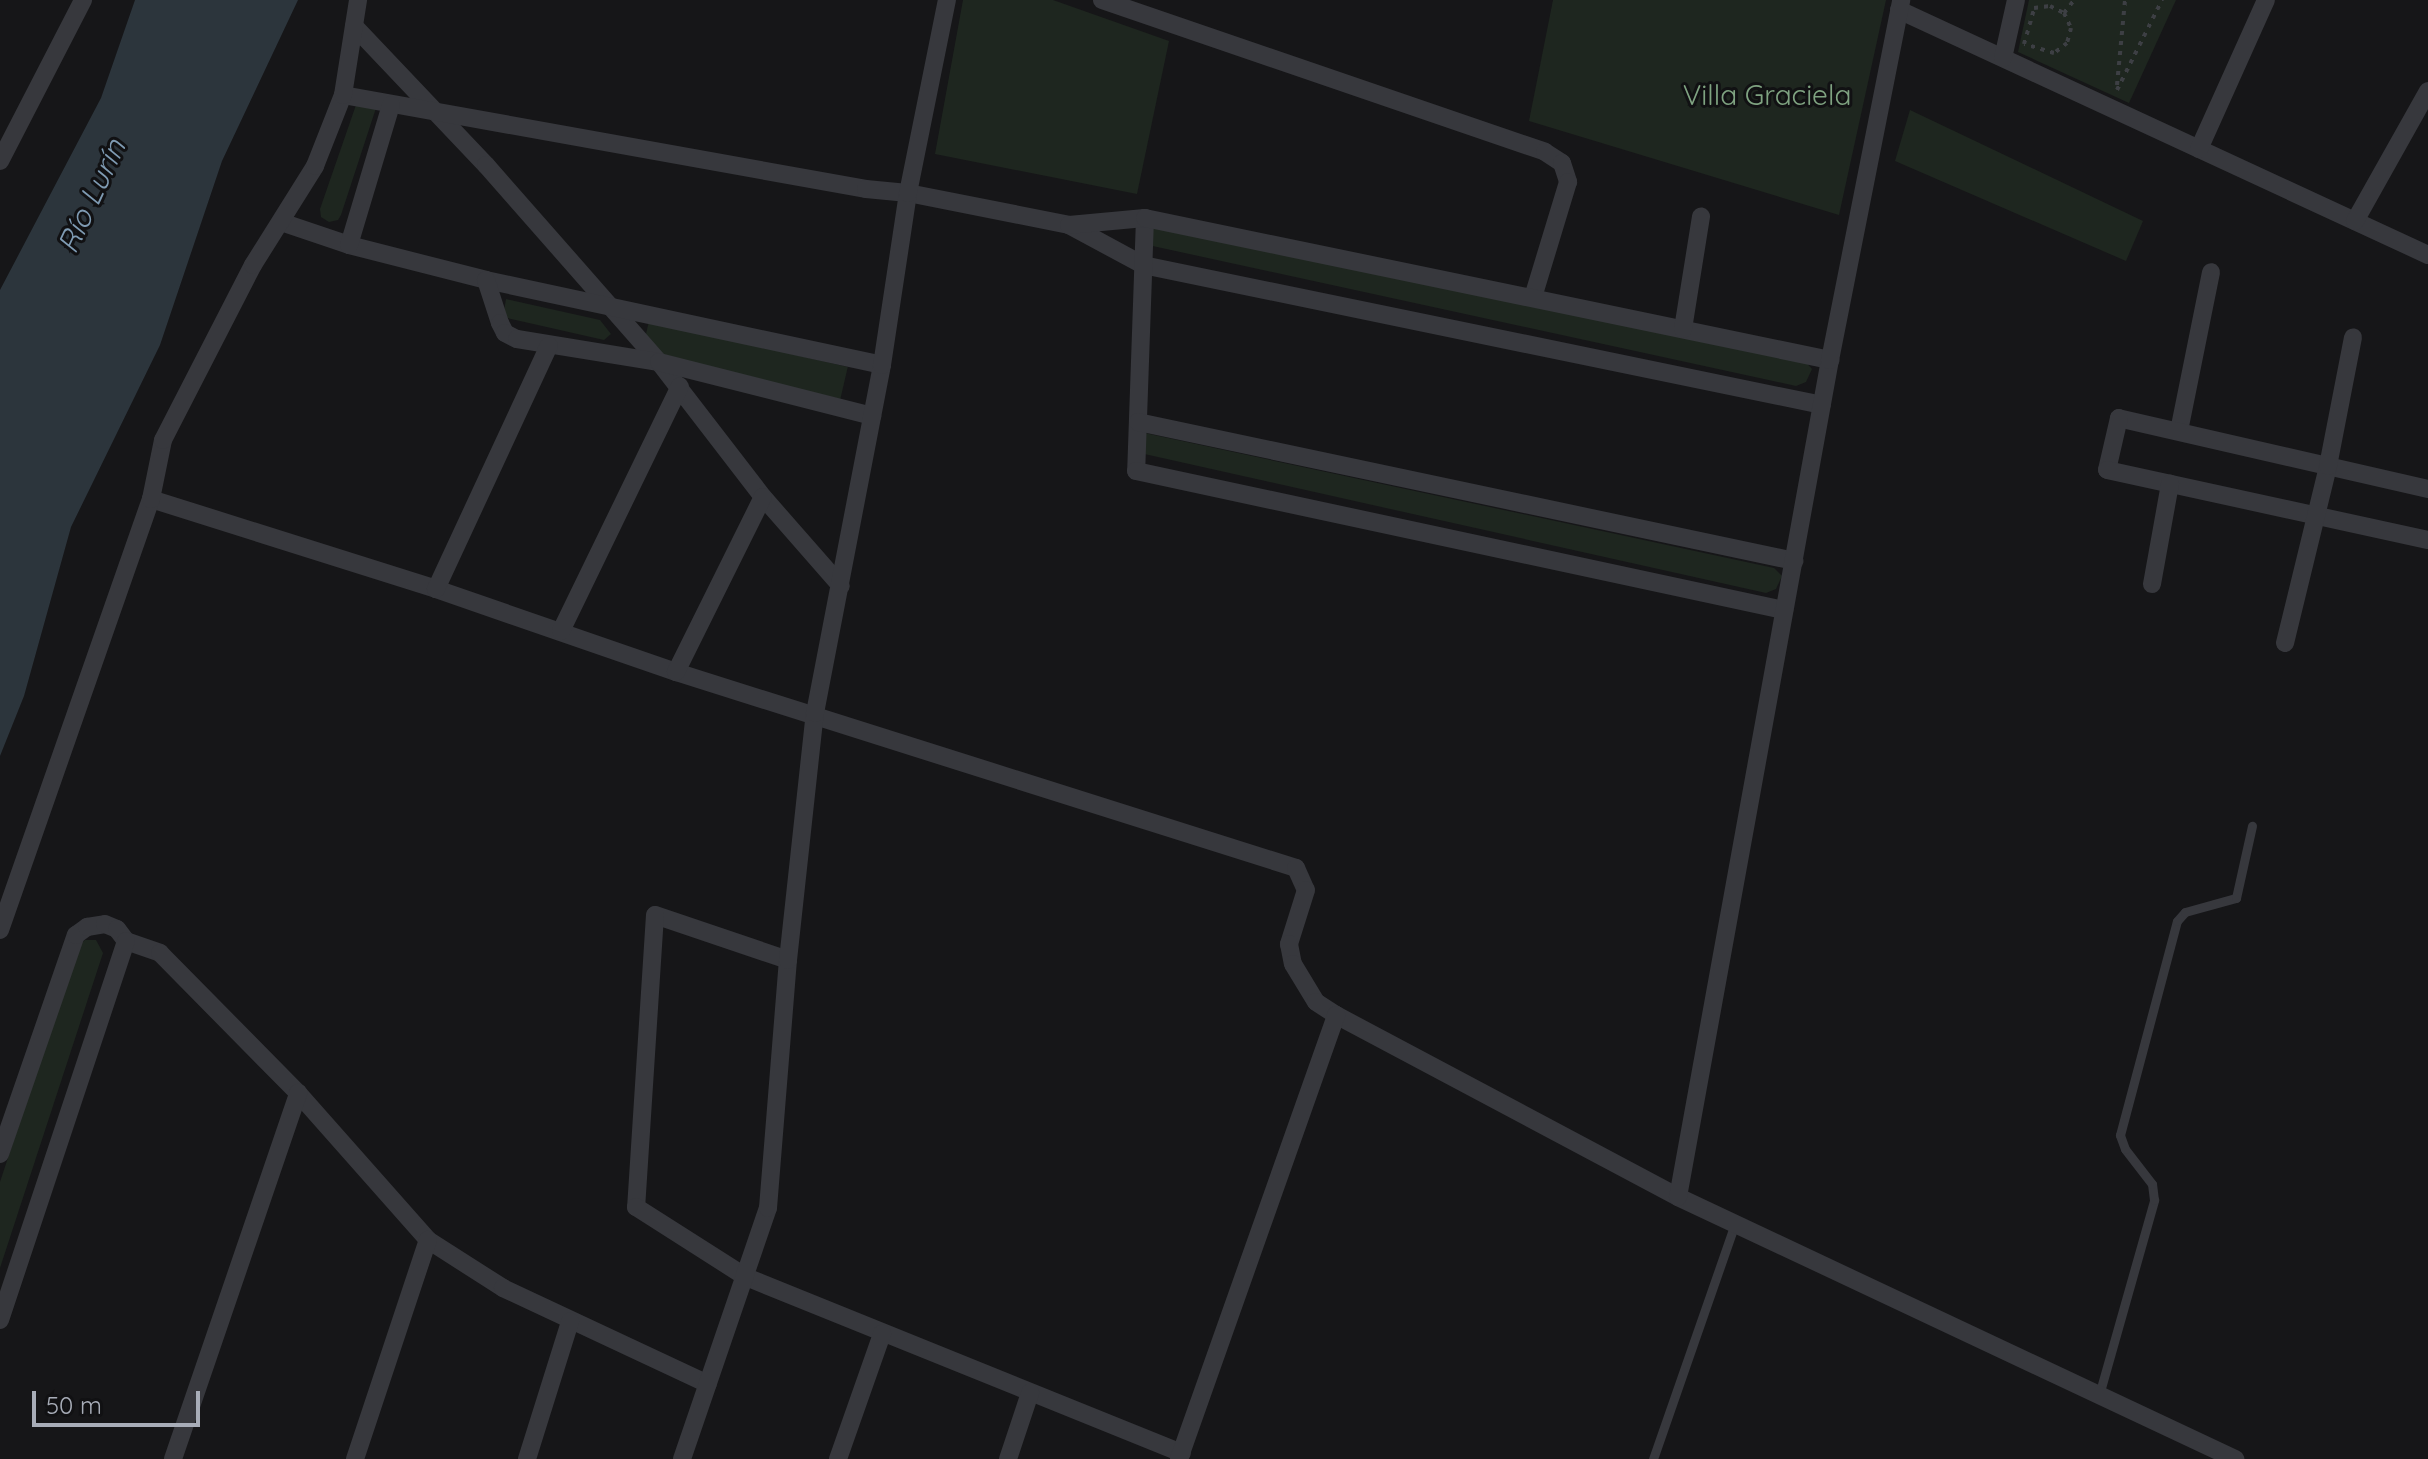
<!DOCTYPE html>
<meta charset="utf-8">
<style>
body{margin:0}
#map{position:relative;width:2428px;height:1459px;overflow:hidden;background:#161618;font-family:Quicksand,sans-serif}
div>[style]{position:absolute}
.green>*{inset:0;background:#1e261f;transform-origin:0 0}
.water>*{inset:0;background:#2c353c}
.path>*{height:4px;margin-top:-2px;transform-origin:0;background:repeating-linear-gradient(90deg,#3d3f44 0 4px,transparent 0 10px)}
.lane>*{height:9px;margin:-4.5px;padding:0 4.5px;transform-origin:4.5px;border-radius:4.5px;background:#37383d}
.street>*{height:18px;margin:-9px;padding:0 9px;transform-origin:9px;border-radius:9px;background:#37383d}
span{translate:-50% -50%;white-space:nowrap;text-align:center;line-height:1.15;-webkit-text-stroke:6px #111113;paint-order:stroke}
.park-label{font-size:28px;color:#7fa381}
.water-label{font-size:30px;color:#7f9bb3;font-style:italic}
.scale{position:absolute;left:32px;top:1391px;width:168px;height:36px;box-sizing:border-box;border:4px solid #a8adb8;border-top:0;padding-left:10px;font-size:24px;line-height:28px;white-space:nowrap;color:#a8adb8;-webkit-text-stroke:6px #111113;paint-order:stroke}
</style>
<div id="map">
<div class="green">
<div style="clip-path:polygon(963px 0,1053px 0,1169px 41px,1137px 194px,935px 154px)"></div>
<div style="clip-path:polygon(1553px 0,1886px 0,1839px 215px,1529px 121px)"></div>
<div style="clip-path:polygon(2029px 0,2176px 0,2129px 103px,2018px 52px)"></div>
<div style="clip-path:polygon(357px 102px,376px 108px,341px 215px,338px 220px,329px 222px,321px 217px,320px 209px)"></div>
<div style="clip-path:polygon(1910px 110px,2143px 221px,2126px 261px,1895px 161px)"></div>
<div style="clip-path:polygon(1148px 224px,1804px 360px,1812px 369px,1806px 382px,1796px 386px,1148px 245px)"></div>
<div style="clip-path:polygon(506px 299px,600px 320px,611px 334px,604px 340px,503px 317px)"></div>
<div style="left:649px;top:321px;width:204px;height:33px;rotate:13deg"></div>
<div style="clip-path:polygon(1140px 432px,1774px 568px,1782px 576px,1776px 589px,1766px 593px,1140px 453px)"></div>
<div style="clip-path:polygon(85px 940px,96px 940px,103px 953px,0 1268px,0 1182px,78px 946px)"></div>
</div>
<div class="water">
<div style="clip-path:polygon(135px 0,298px 0,222px 161px,160px 345px,71px 527px,24px 696px,0 756px,0 290px,101px 98px)"></div>
</div>
<div class="path">
<div style="left:2050px;top:6px;width:16px;rotate:27deg"></div>
<div style="left:2064px;top:13px;width:17px;rotate:65deg"></div>
<div style="left:2071px;top:28px;width:16px;rotate:105deg"></div>
<div style="left:2067px;top:43px;width:16px;rotate:142deg"></div>
<div style="left:2054px;top:53px;width:31px;rotate:-163deg"></div>
<div style="left:2024px;top:44px;width:37px;rotate:-74deg"></div>
<div style="left:2034px;top:8px;width:16px;rotate:-7deg"></div>
<div style="left:2064px;top:13px;width:16px;rotate:-52deg"></div>
<div style="left:2117px;top:85px;width:85px;rotate:-84.6deg"></div>
<div style="left:2117px;top:90px;width:101px;rotate:-63.4deg"></div>
</div>
<div class="lane">
<div style="left:2099px;top:1395px;width:203px;rotate:-74.2deg"></div>
<div style="left:2154px;top:1200px;width:16px;rotate:-97deg"></div>
<div style="left:2152px;top:1184px;width:44px;rotate:-127.6deg"></div>
<div style="left:2125px;top:1149px;width:15px;rotate:-110deg"></div>
<div style="left:2120px;top:1135px;width:221px;rotate:-75.1deg"></div>
<div style="left:2177px;top:921px;width:12px;rotate:-48deg"></div>
<div style="left:2185px;top:912px;width:53px;rotate:-15.4deg"></div>
<div style="left:2236px;top:898px;width:74px;rotate:-77.5deg"></div>
<div style="left:1653px;top:1459px;width:249px;rotate:-70.8deg"></div>
</div>
<div class="street">
<div style="left:1102px;top:0;width:468px;rotate:18.9deg"></div>
<div style="left:1545px;top:152px;width:20px;rotate:33deg"></div>
<div style="left:1562px;top:163px;width:20px;rotate:72deg"></div>
<div style="left:1568px;top:182px;width:120px;rotate:106.9deg"></div>
<div style="left:1899px;top:10px;width:583px;rotate:24.85deg"></div>
<div style="left:354px;top:26px;width:192px;rotate:46.5deg"></div>
<div style="left:486px;top:165px;width:262px;rotate:48.7deg"></div>
<div style="left:659px;top:362px;width:170px;rotate:52.4deg"></div>
<div style="left:763px;top:497px;width:118px;rotate:48.8deg"></div>
<div style="left:2003px;top:58px;width:59px;rotate:-77.4deg"></div>
<div style="left:343px;top:95px;width:531px;rotate:10.19deg"></div>
<div style="left:866px;top:189px;width:42px;rotate:5.4deg"></div>
<div style="left:908px;top:193px;width:164px;rotate:11.2deg"></div>
<div style="left:1069px;top:225px;width:84px;rotate:28.4deg"></div>
<div style="left:1143px;top:265px;width:693px;rotate:11.65deg"></div>
<div style="left:2199px;top:149px;width:163px;rotate:-65.8deg"></div>
<div style="left:0;top:161px;width:181px;rotate:-62.7deg"></div>
<div style="left:1145px;top:218px;width:253px;rotate:92deg"></div>
<div style="left:1136px;top:471px;width:663px;rotate:12.11deg"></div>
<div style="left:2355px;top:221px;width:149px;rotate:-60.7deg"></div>
<div style="left:281px;top:222px;width:72px;rotate:18.7deg"></div>
<div style="left:349px;top:245px;width:141px;rotate:14.3deg"></div>
<div style="left:486px;top:280px;width:405px;rotate:12.1deg"></div>
<div style="left:1069px;top:225px;width:76px;rotate:-5.3deg"></div>
<div style="left:1145px;top:218px;width:700px;rotate:11.71deg"></div>
<div style="left:349px;top:245px;width:146px;rotate:-73.3deg"></div>
<div style="left:486px;top:280px;width:45px;rotate:72deg"></div>
<div style="left:500px;top:323px;width:11px;rotate:63deg"></div>
<div style="left:505px;top:333px;width:13px;rotate:27deg"></div>
<div style="left:517px;top:339px;width:144px;rotate:9.2deg"></div>
<div style="left:659px;top:362px;width:220px;rotate:14.2deg"></div>
<div style="left:1683px;top:329px;width:114px;rotate:-80.9deg"></div>
<div style="left:1138px;top:422px;width:671px;rotate:11.96deg"></div>
<div style="left:2179px;top:431px;width:162px;rotate:-78.6deg"></div>
<div style="left:2428px;top:489px;width:317px;rotate:-167.1deg"></div>
<div style="left:2119px;top:418px;width:53px;rotate:103deg"></div>
<div style="left:2107px;top:470px;width:329px;rotate:12.3deg"></div>
<div style="left:151px;top:499px;width:299px;rotate:17.5deg"></div>
<div style="left:436px;top:589px;width:254px;rotate:19.1deg"></div>
<div style="left:676px;top:672px;width:650px;rotate:17.54deg"></div>
<div style="left:1296px;top:868px;width:24px;rotate:66deg"></div>
<div style="left:1306px;top:890px;width:57px;rotate:107.5deg"></div>
<div style="left:1289px;top:944px;width:20px;rotate:79deg"></div>
<div style="left:1293px;top:964px;width:44px;rotate:58.8deg"></div>
<div style="left:1316px;top:1002px;width:24px;rotate:33deg"></div>
<div style="left:1336px;top:1015px;width:387px;rotate:28deg"></div>
<div style="left:1678px;top:1197px;width:616px;rotate:25.19deg"></div>
<div style="left:2152px;top:584px;width:102px;rotate:-79.8deg"></div>
<div style="left:436px;top:589px;width:268px;rotate:-65.1deg"></div>
<div style="left:561px;top:631px;width:272px;rotate:-64.1deg"></div>
<div style="left:2285px;top:643px;width:182px;rotate:-76.3deg"></div>
<div style="left:2328px;top:466px;width:131px;rotate:-79deg"></div>
<div style="left:676px;top:672px;width:195px;rotate:-63.6deg"></div>
<div style="left:0;top:930px;width:457px;rotate:-70.7deg"></div>
<div style="left:151px;top:499px;width:60px;rotate:-78.5deg"></div>
<div style="left:163px;top:440px;width:197px;rotate:-62.8deg"></div>
<div style="left:253px;top:265px;width:117px;rotate:-57.9deg"></div>
<div style="left:315px;top:166px;width:76px;rotate:-68.5deg"></div>
<div style="left:343px;top:95px;width:96px;rotate:-81deg"></div>
<div style="left:788px;top:960px;width:140px;rotate:-161.3deg"></div>
<div style="left:655px;top:915px;width:293px;rotate:93.7deg"></div>
<div style="left:636px;top:1207px;width:130px;rotate:32.5deg"></div>
<div style="left:746px;top:1277px;width:470px;rotate:22deg"></div>
<div style="left:0;top:1154px;width:232px;rotate:-70.9deg"></div>
<div style="left:76px;top:935px;width:14px;rotate:-36deg"></div>
<div style="left:87px;top:927px;width:18px;rotate:-9deg"></div>
<div style="left:105px;top:924px;width:13px;rotate:23deg"></div>
<div style="left:117px;top:929px;width:15px;rotate:53deg"></div>
<div style="left:126px;top:941px;width:36px;rotate:19deg"></div>
<div style="left:160px;top:953px;width:197px;rotate:45.4deg"></div>
<div style="left:298px;top:1093px;width:196px;rotate:48.5deg"></div>
<div style="left:428px;top:1240px;width:89px;rotate:32.6deg"></div>
<div style="left:503px;top:1288px;width:226px;rotate:25.1deg"></div>
<div style="left:1678px;top:1197px;width:851px;rotate:-79.71deg"></div>
<div style="left:1830px;top:360px;width:367px;rotate:-78.8deg"></div>
<div style="left:0;top:1320px;width:399px;rotate:-71.6deg"></div>
<div style="left:173px;top:1459px;width:387px;rotate:-71.1deg"></div>
<div style="left:355px;top:1459px;width:231px;rotate:-71.6deg"></div>
<div style="left:527px;top:1459px;width:144px;rotate:-72.6deg"></div>
<div style="left:682px;top:1459px;width:265px;rotate:-71.1deg"></div>
<div style="left:768px;top:1208px;width:249px;rotate:-85.4deg"></div>
<div style="left:788px;top:960px;width:248px;rotate:-83.8deg"></div>
<div style="left:815px;top:713px;width:354px;rotate:-79.1deg"></div>
<div style="left:882px;top:365px;width:174px;rotate:-81.4deg"></div>
<div style="left:908px;top:193px;width:197px;rotate:-78.6deg"></div>
<div style="left:838px;top:1459px;width:133px;rotate:-70.6deg"></div>
<div style="left:1008px;top:1459px;width:70px;rotate:-71.6deg"></div>
<div style="left:1179px;top:1459px;width:471px;rotate:-70.5deg"></div>
</div>
<div class="park-label">
<span style="left:1767px;top:95px">Villa Graciela</span>
</div>
<div class="water-label">
<span style="left:91px;top:196px;rotate:-65deg">Río Lurín</span>
</div>
<div class="scale">50 m</div>
</div>
